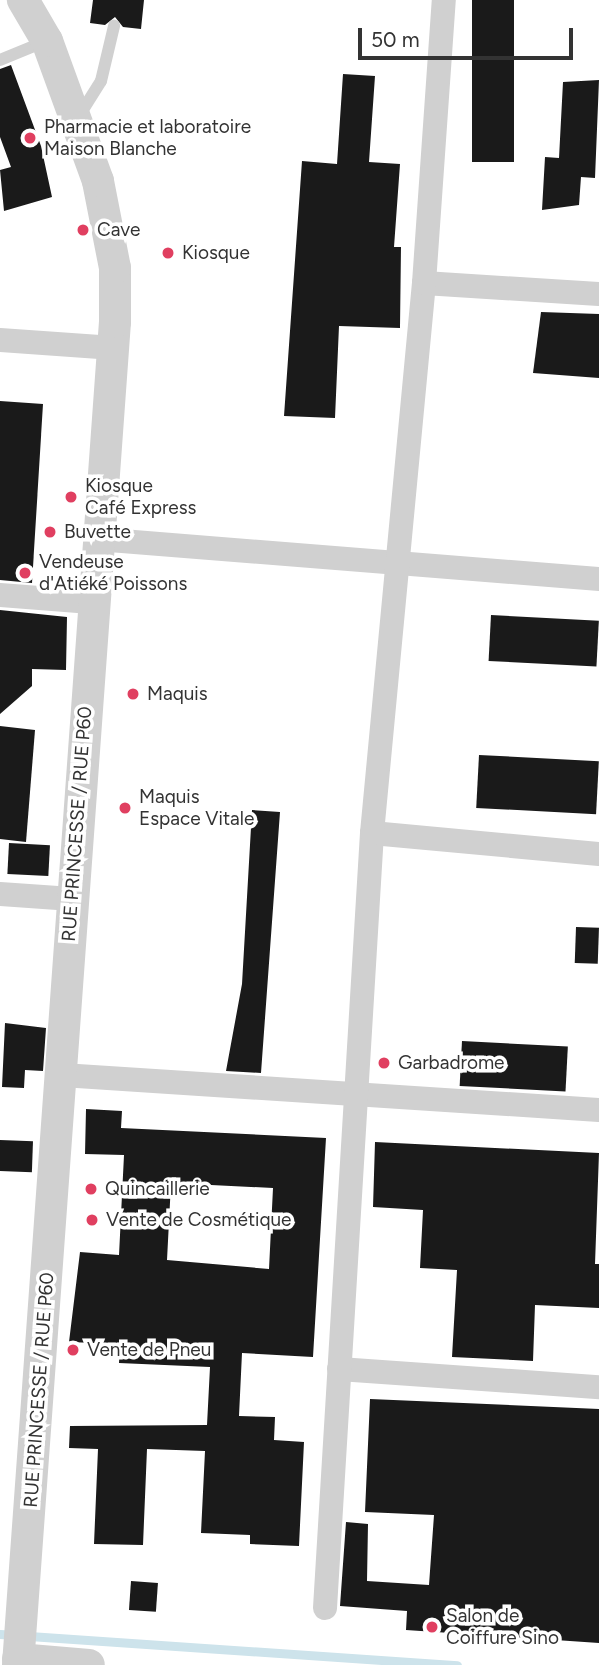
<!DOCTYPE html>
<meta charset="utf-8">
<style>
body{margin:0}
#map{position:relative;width:599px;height:1665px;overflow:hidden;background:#fff;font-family:Figtree,sans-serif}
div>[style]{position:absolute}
.stream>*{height:9px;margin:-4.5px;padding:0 4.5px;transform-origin:4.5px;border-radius:4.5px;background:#cde3eb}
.building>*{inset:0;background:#1a1a1a;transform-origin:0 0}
.service>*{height:12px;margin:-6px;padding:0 6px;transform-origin:6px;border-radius:6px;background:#d0d0d0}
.minor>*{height:24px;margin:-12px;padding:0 12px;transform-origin:12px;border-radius:12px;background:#d0d0d0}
.tertiary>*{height:32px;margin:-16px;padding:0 16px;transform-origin:16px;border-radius:16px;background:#d0d0d0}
.dots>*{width:19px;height:19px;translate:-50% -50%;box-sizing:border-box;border:4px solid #fff;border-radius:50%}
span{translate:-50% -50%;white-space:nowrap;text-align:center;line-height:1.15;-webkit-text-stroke:7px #fff;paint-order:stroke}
.poi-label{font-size:19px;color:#333}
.left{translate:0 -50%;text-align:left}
.street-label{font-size:19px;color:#333}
.scale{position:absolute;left:358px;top:28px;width:215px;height:32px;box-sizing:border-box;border:4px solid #333;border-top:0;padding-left:9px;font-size:21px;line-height:24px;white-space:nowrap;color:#333;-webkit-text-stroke:5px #fff;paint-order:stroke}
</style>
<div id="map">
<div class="stream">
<div style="left:0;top:1634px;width:458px;rotate:3.9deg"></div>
</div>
<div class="building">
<div style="clip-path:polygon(93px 0,144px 0,141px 29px,123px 27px,115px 17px,105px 25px,90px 23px)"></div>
<div style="left:472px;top:0;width:42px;height:162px"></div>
<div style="clip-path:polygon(11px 65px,41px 146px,52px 197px,4px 211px,0 170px,11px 167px,0 137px,0 69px)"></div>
<div style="clip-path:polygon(343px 74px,375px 76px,369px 162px,400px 164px,394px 247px,401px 247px,400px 328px,339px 326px,335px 418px,284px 416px,302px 161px,337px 164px)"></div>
<div style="clip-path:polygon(599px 80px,595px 178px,581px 177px,579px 205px,542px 210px,545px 157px,559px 158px,563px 82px)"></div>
<div style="clip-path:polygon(541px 312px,599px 314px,599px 378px,533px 373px)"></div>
<div style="clip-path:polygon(0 401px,43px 404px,32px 583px,0 580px)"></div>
<div style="clip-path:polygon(0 610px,67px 617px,66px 670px,32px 669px,32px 686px,0 714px)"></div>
<div style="left:491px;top:615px;width:108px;height:46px;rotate:3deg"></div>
<div style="clip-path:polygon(0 726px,35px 730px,26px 842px,0 839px)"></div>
<div style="left:479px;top:755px;width:120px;height:53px;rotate:3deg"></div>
<div style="clip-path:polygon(252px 810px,280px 812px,261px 1073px,226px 1071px,242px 984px)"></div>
<div style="left:9px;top:843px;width:41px;height:31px;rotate:3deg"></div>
<div style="left:576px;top:927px;width:23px;height:36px;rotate:2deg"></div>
<div style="clip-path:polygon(5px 1023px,46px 1028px,43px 1071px,25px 1070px,24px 1088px,2px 1087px)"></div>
<div style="left:462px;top:1041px;width:106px;height:45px;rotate:3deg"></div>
<div style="clip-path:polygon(evenodd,86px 1109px,122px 1111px,121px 1128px,326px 1138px,313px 1357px,242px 1353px,239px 1416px,275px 1417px,274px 1440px,304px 1442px,299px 1546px,250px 1544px,250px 1535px,201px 1533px,205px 1451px,147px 1449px,143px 1545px,94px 1544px,98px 1449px,69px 1448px,70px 1426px,207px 1425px,210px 1367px,119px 1363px,120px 1344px,69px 1342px,80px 1252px,119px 1255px,124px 1155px,85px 1154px,86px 1109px,171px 1183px,273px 1188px,269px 1269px,167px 1260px,171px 1183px)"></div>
<div style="left:0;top:1140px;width:33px;height:31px;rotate:2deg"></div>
<div style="clip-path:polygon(375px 1142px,599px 1153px,595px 1264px,599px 1264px,599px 1308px,535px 1305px,533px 1361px,452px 1357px,457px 1270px,420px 1268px,423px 1210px,373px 1207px)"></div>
<div style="clip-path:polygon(370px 1399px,599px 1409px,599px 1643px,406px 1630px,407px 1611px,340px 1606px,346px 1522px,368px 1524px,367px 1581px,429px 1585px,434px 1515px,365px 1512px)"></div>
<div style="left:131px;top:1581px;width:27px;height:29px;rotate:4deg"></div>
</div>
<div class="service">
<div style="left:0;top:60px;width:50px;rotate:-22.4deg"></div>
<div style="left:79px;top:116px;width:41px;rotate:-57.8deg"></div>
<div style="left:101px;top:81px;width:57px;rotate:-76.7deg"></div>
</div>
<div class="minor">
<div style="left:424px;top:283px;width:175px;rotate:3.6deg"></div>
<div style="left:0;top:340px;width:114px;rotate:4deg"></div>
<div style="left:97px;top:539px;width:504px;rotate:4.56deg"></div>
<div style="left:0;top:595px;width:91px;rotate:4.4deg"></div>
<div style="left:372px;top:833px;width:228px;rotate:5.3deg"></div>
<div style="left:0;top:894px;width:72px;rotate:4deg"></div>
<div style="left:62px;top:1075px;width:538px;rotate:3.73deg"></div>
<div style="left:339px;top:1369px;width:261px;rotate:4deg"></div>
<div style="left:325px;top:1608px;width:776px;rotate:-86.53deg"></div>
<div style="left:372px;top:833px;width:552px;rotate:-84.6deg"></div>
<div style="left:424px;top:283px;width:284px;rotate:-86deg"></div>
</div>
<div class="tertiary">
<div style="left:18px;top:1659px;width:71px;rotate:4.8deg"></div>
<div style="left:18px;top:1665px;width:1346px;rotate:-85.87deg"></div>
<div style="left:115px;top:322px;width:54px;rotate:-90deg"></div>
<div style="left:115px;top:268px;width:89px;rotate:-101.1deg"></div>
<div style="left:98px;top:181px;width:149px;rotate:-110deg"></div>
<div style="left:47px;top:41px;width:48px;rotate:-120.3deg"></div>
</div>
<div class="dots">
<div style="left:30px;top:138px;background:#e03f60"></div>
<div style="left:83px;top:230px;background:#e03f60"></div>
<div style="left:168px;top:253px;background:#e03f60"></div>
<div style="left:71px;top:497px;background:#e03f60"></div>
<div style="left:50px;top:532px;background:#e03f60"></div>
<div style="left:25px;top:573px;background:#e03f60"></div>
<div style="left:133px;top:694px;background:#e03f60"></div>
<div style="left:125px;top:808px;background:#e03f60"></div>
<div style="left:384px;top:1063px;background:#e03f60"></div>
<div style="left:91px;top:1189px;background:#e03f60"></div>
<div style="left:92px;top:1220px;background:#e03f60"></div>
<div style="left:73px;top:1350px;background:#e03f60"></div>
<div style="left:432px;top:1627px;background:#e03f60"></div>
</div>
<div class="poi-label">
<span class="left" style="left:44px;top:138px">Pharmacie et laboratoire<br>Maison Blanche</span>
<span class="left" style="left:97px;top:230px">Cave</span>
<span class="left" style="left:182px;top:253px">Kiosque</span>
<span class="left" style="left:85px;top:497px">Kiosque<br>Café Express</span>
<span class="left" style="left:64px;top:532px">Buvette</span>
<span class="left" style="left:39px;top:573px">Vendeuse<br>d'Atiéké Poissons</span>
<span class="left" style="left:147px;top:694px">Maquis</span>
<span class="left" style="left:139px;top:808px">Maquis<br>Espace Vitale</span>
<span class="left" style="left:398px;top:1063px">Garbadrome</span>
<span class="left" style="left:105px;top:1189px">Quincaillerie</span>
<span class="left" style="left:106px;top:1220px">Vente de Cosmétique</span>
<span class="left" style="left:87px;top:1350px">Vente de Pneu</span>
<span class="left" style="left:446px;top:1627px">Salon de<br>Coiffure Sino</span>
</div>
<div class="street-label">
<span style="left:77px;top:824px;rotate:-86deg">RUE PRINCESSE / RUE P60</span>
<span style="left:39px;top:1390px;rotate:-86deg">RUE PRINCESSE / RUE P60</span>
</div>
<div class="scale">50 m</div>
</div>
